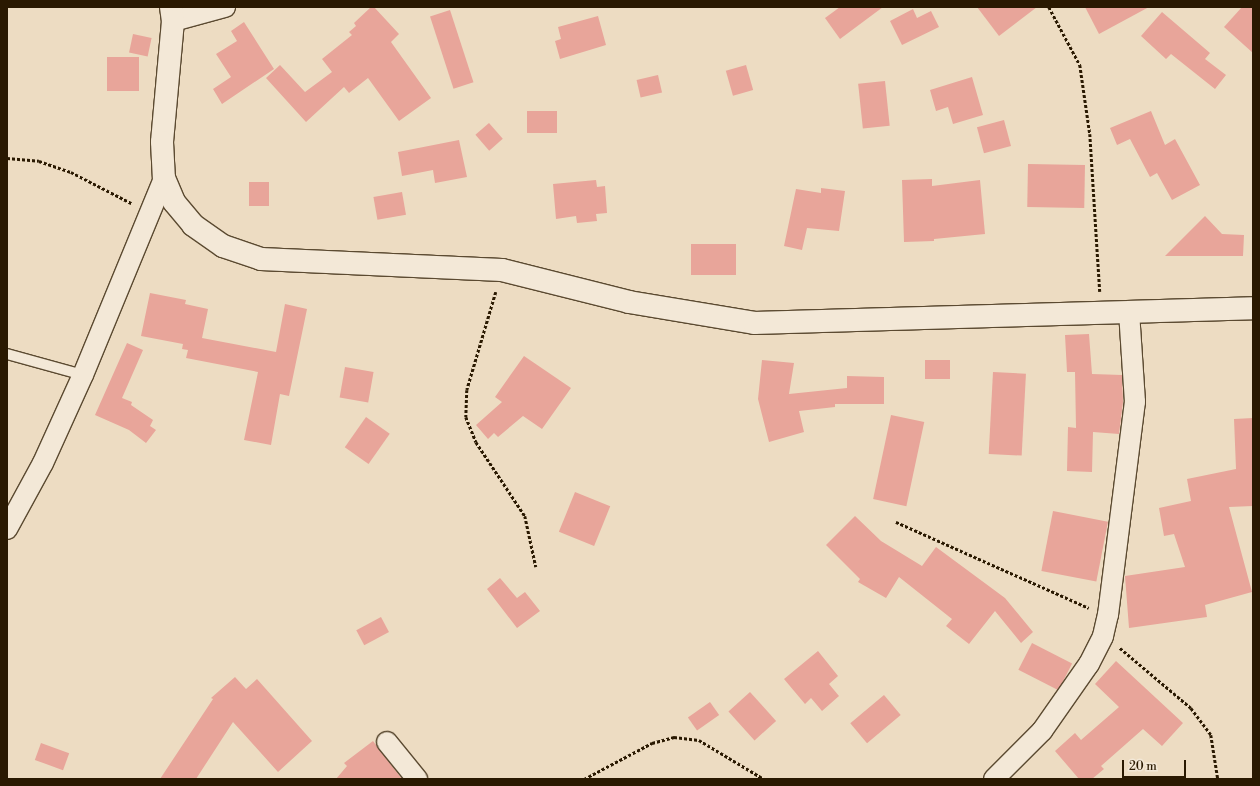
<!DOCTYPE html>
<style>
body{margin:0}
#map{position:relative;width:1260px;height:786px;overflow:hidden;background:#eddcc2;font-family:"Libre Bodoni",serif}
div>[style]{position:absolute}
.building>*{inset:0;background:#e8a59a;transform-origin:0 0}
.path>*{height:2.5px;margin-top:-1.25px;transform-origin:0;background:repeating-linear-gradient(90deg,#2a1901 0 3px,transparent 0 5px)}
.roads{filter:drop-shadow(1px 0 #5b4a31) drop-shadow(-1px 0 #5b4a31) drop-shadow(0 1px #5b4a31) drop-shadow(0 -1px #5b4a31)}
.lane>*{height:10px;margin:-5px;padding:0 5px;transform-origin:5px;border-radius:5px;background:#f3e8d7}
.street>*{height:20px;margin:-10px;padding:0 10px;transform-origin:10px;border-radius:10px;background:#f3e8d7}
.secondary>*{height:22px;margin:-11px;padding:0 11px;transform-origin:11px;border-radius:11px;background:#f3e8d7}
span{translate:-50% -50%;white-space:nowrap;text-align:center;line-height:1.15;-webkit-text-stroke:3.5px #f3e8d7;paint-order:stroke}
.frame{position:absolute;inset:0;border:8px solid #2a1901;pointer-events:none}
.scale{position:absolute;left:1122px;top:760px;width:64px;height:18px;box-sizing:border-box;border:2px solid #2a1901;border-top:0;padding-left:5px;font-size:12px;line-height:14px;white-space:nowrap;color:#2a1901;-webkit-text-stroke:3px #f3e8d7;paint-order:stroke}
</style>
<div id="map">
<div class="building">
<div style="clip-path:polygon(371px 7px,374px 7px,399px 34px,391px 42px,431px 98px,399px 121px,368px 78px,349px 93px,344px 87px,306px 122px,266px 78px,280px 65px,305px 92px,332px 72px,322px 59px,352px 35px,349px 32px,356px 26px,354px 23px)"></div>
<div style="clip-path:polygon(840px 7px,883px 7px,840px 39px,825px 18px)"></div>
<div style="clip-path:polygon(977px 7px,1037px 7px,999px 36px)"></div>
<div style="clip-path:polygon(1085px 7px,1149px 7px,1099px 34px)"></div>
<div style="clip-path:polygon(1242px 7px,1253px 7px,1253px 53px,1224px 27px)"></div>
<div style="clip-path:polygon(913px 9px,917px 18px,931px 11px,939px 27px,902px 45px,890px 21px)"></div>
<div style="left:450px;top:10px;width:76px;height:21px;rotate:72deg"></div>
<div style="clip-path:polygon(1162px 12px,1210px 53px,1205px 59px,1226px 75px,1215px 89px,1171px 54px,1166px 59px,1141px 36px)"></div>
<div style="clip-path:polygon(598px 16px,606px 45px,560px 59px,555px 41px,561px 39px,558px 27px)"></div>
<div style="clip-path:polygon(244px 22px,274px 69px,222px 104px,213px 89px,231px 77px,216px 54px,237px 41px,231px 31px)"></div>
<div style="left:133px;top:34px;width:19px;height:19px;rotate:12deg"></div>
<div style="left:107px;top:57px;width:32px;height:34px"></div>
<div style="left:746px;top:65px;width:26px;height:21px;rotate:74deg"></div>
<div style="left:658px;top:75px;width:18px;height:22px;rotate:77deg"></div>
<div style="clip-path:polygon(972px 77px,983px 115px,953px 124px,948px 107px,936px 111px,930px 90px)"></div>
<div style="left:885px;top:81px;width:45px;height:27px;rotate:84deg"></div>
<div style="left:527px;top:111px;width:30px;height:22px"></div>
<div style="clip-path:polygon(1151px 111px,1165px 145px,1175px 139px,1200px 185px,1172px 200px,1157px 173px,1150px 177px,1130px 139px,1117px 145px,1110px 128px)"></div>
<div style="left:1004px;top:120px;width:27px;height:28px;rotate:75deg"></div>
<div style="left:489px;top:123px;width:21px;height:18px;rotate:49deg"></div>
<div style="clip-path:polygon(459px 140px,467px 177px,435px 183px,433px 170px,402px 176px,398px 152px)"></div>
<div style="left:1028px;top:164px;width:57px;height:43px;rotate:1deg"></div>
<div style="clip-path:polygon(932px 179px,932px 186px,980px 180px,985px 234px,934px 239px,934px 241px,904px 242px,902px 180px)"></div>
<div style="clip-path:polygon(596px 180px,597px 187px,605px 186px,607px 213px,596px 214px,597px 221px,577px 223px,576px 216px,556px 219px,553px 184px)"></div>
<div style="left:249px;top:182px;width:20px;height:24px"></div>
<div style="clip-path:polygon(821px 188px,845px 191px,839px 231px,807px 228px,802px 250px,784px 246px,796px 189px,821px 193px)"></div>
<div style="left:402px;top:192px;width:23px;height:29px;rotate:80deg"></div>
<div style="clip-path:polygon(1205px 216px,1222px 234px,1244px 235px,1243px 256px,1165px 256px)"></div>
<div style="left:736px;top:244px;width:31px;height:45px;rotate:90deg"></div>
<div style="clip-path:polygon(150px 293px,186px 300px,185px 304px,208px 309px,202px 338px,276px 352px,285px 304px,307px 309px,289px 396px,280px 394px,271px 445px,244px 440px,258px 372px,186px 358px,188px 350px,182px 349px,183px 344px,141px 336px)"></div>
<div style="clip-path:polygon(1089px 334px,1092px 374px,1122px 375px,1123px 402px,1119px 434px,1093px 432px,1092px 472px,1067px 471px,1068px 427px,1076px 428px,1075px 372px,1067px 372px,1065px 335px)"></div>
<div style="clip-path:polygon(127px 343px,143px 350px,122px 398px,132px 402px,131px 405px,153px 420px,150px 426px,156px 430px,146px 443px,129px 430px,95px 415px)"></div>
<div style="clip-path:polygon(524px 356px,571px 388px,542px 429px,523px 416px,498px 437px,494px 433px,488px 439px,476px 425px,502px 402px,495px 397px)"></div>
<div style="clip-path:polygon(762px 360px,794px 363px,789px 394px,847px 388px,847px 376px,884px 377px,884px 404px,835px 404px,835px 407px,799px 411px,804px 432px,769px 442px,758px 399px)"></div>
<div style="left:950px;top:360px;width:19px;height:25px;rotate:90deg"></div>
<div style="left:345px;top:367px;width:29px;height:31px;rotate:10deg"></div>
<div style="left:993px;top:372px;width:33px;height:82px;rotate:3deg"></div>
<div style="left:891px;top:415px;width:34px;height:86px;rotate:12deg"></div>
<div style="left:366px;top:417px;width:29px;height:37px;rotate:35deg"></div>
<div style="clip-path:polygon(1253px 418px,1253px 506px,1229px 507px,1252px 592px,1205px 605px,1207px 617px,1129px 628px,1125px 576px,1185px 567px,1174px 534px,1164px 536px,1159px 508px,1191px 501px,1187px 479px,1236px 469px,1234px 419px)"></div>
<div style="left:575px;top:492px;width:38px;height:43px;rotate:22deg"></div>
<div style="left:1053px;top:511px;width:56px;height:61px;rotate:11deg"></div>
<div style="clip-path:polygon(855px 516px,881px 541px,922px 566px,936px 547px,1005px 598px,1033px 632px,1021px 643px,995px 611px,969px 644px,946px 626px,952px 619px,899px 577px,886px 598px,858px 582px,860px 579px,826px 545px)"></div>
<div style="clip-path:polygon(500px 578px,517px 598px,525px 592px,540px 611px,517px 628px,487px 589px)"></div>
<div style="left:381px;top:617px;width:17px;height:28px;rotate:62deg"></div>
<div style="left:1032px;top:643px;width:45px;height:30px;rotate:27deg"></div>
<div style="clip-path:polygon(818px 651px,838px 676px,829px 684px,839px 696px,822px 711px,811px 698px,805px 704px,784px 679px)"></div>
<div style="clip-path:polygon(1116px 661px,1183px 723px,1162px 746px,1143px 729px,1101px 766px,1104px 769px,1092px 779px,1079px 779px,1055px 751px,1075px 733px,1081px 740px,1119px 707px,1095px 684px)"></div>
<div style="clip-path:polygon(235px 677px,246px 689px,257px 679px,312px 741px,278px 772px,233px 722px,196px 779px,160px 779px,213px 699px,211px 698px)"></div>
<div style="left:750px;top:692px;width:39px;height:29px;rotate:48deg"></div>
<div style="left:884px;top:695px;width:26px;height:44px;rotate:50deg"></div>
<div style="left:710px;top:702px;width:16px;height:27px;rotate:55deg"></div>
<div style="clip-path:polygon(373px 741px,402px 779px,336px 779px,347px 766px,344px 763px)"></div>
<div style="left:41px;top:743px;width:30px;height:18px;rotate:20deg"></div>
</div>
<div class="path">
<div style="left:1049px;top:7px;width:66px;rotate:61.9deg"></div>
<div style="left:1080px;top:65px;width:70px;rotate:81.8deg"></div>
<div style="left:1090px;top:134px;width:158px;rotate:86.4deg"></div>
<div style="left:7px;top:158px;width:32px;rotate:5deg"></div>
<div style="left:39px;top:161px;width:34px;rotate:19deg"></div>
<div style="left:71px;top:172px;width:68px;rotate:27.3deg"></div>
<div style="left:496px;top:292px;width:102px;rotate:106.5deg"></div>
<div style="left:467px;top:390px;width:27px;rotate:92deg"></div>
<div style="left:466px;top:417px;width:27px;rotate:68deg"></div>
<div style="left:476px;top:442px;width:89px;rotate:56.5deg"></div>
<div style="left:525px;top:516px;width:52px;rotate:77.8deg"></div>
<div style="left:896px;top:522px;width:211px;rotate:24deg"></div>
<div style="left:1120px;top:648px;width:93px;rotate:40.2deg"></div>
<div style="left:1191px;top:708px;width:34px;rotate:53deg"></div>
<div style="left:1211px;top:735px;width:45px;rotate:81deg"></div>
<div style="left:584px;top:779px;width:77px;rotate:-27.9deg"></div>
<div style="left:652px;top:743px;width:23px;rotate:-15deg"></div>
<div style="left:674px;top:737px;width:25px;rotate:7deg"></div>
<div style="left:699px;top:740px;width:76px;rotate:31deg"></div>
</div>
<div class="roads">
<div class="lane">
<div style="left:7px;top:354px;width:79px;rotate:15.4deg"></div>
</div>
<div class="street">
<div style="left:173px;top:21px;width:54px;rotate:-15.1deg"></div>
<div style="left:7px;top:529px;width:75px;rotate:-61.4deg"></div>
<div style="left:43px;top:463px;width:97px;rotate:-65.6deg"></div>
<div style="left:83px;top:375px;width:213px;rotate:-67.6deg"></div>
<div style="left:387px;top:742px;width:48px;rotate:51deg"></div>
<div style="left:994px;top:779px;width:68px;rotate:-45deg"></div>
<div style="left:1042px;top:731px;width:82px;rotate:-55deg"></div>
<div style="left:1089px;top:664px;width:31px;rotate:-63deg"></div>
<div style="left:1103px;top:636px;width:22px;rotate:-77deg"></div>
<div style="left:1108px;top:615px;width:215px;rotate:-82.8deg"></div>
<div style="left:1135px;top:402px;width:90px;rotate:-93.8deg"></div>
</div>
<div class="secondary">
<div style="left:171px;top:7px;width:14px;rotate:82deg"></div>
<div style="left:173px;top:21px;width:121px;rotate:95.2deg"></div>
<div style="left:162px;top:142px;width:36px;rotate:87deg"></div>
<div style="left:164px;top:178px;width:26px;rotate:67deg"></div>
<div style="left:174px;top:202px;width:30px;rotate:50deg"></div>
<div style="left:193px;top:225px;width:37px;rotate:35deg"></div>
<div style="left:223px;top:246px;width:40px;rotate:18.9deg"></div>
<div style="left:261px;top:259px;width:241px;rotate:2.6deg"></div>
<div style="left:502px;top:270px;width:131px;rotate:14.1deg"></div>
<div style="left:629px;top:302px;width:127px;rotate:9.5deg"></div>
<div style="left:754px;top:323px;width:499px;rotate:-1.7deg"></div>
</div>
</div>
<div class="frame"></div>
<div class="scale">20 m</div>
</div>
